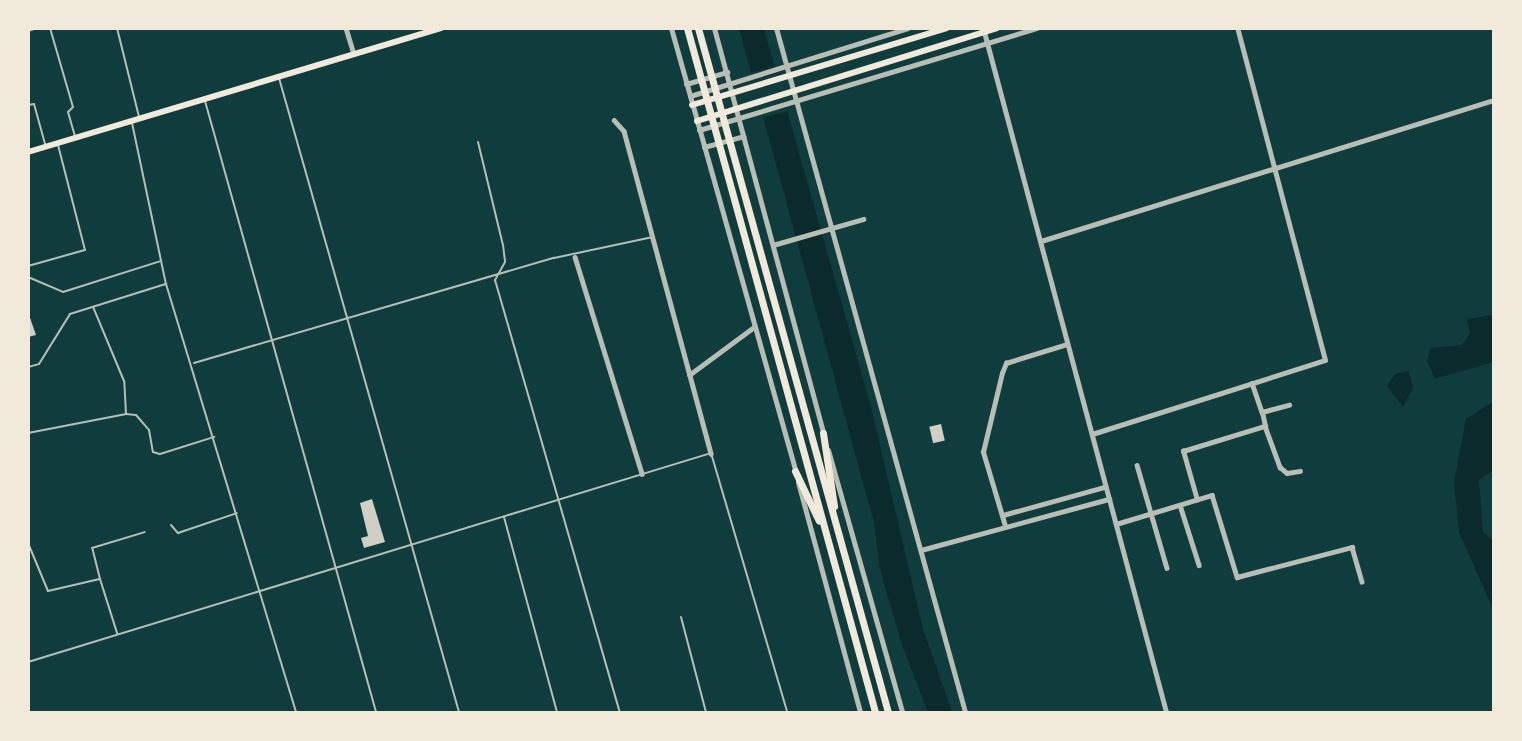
<!DOCTYPE html>
<style>
body{margin:0}
#map{position:relative;width:1522px;height:741px;overflow:hidden;background:#0f3d3e;font-family:"Archivo Narrow",sans-serif}
div>[style]{position:absolute}
.water>*{inset:0;background:#0a2a2b}
.pier>*{inset:0;background:#0f3d3e;transform-origin:0 0}
.building>*{inset:0;background:#cfcfc3;transform-origin:0 0}
.service>*{height:2px;margin:-1px;padding:0 1px;transform-origin:1px;border-radius:1px;background:#b8beb3}
.minor>*{height:4.5px;margin:-2.25px;padding:0 2.25px;transform-origin:2.25px;border-radius:2.25px;background:#b8beb3}
.tertiary>*{height:5px;margin:-2.5px;padding:0 2.5px;transform-origin:2.5px;border-radius:2.5px;background:#b8beb3}
.secondary>*{height:6px;margin:-3px;padding:0 3px;transform-origin:3px;border-radius:3px;background:#f1e9da}
.trunk>*{height:7px;margin:-3.5px;padding:0 3.5px;transform-origin:3.5px;border-radius:3.5px;background:#f1e9da}
span{translate:-50% -50%;white-space:nowrap;text-align:center;line-height:1.15;-webkit-text-stroke:4.5px #f1e9da;paint-order:stroke}
.frame{position:absolute;inset:0;border:30px solid #f1e9da;pointer-events:none}
</style>
<div id="map">
<div class="water">
<div style="clip-path:polygon(739px 29px,764px 29px,871px 407px,923px 629px,952px 712px,928px 712px,902px 645px,880px 570px,874px 523px)"></div>
<div style="clip-path:polygon(1493px 315px,1493px 362px,1435px 379px,1427px 360px,1431px 348px,1462px 345px,1470px 334px,1467px 319px)"></div>
<div style="clip-path:polygon(1408px 371px,1413px 387px,1403px 407px,1387px 386px,1395px 374px)"></div>
<div style="clip-path:polygon(1493px 402px,1493px 471px,1479px 480px,1483px 532px,1493px 541px,1493px 609px,1459px 532px,1454px 482px,1466px 419px)"></div>
</div>
<div class="pier">
<div style="left:777px;top:66px;width:46px;height:32px;rotate:75deg"></div>
</div>
<div class="building">
<div style="clip-path:polygon(28px 312px,36px 335px,28px 337px)"></div>
<div style="left:941px;top:424px;width:17px;height:12px;rotate:77deg"></div>
<div style="clip-path:polygon(372px 499px,385px 542px,364px 548px,361px 538px,368px 536px,360px 503px)"></div>
</div>
<div class="service">
<div style="left:50px;top:28px;width:82px;rotate:73.8deg"></div>
<div style="left:73px;top:107px;width:7px;rotate:135deg"></div>
<div style="left:68px;top:112px;width:25px;rotate:74deg"></div>
<div style="left:117px;top:28px;width:92px;rotate:76.1deg"></div>
<div style="left:28px;top:31px;width:9px;rotate:-18deg"></div>
<div style="left:279px;top:78px;width:659px;rotate:74.15deg"></div>
<div style="left:205px;top:101px;width:634px;rotate:74.36deg"></div>
<div style="left:28px;top:105px;width:6px;rotate:-9deg"></div>
<div style="left:34px;top:104px;width:41px;rotate:74.6deg"></div>
<div style="left:132px;top:123px;width:165px;rotate:78.1deg"></div>
<div style="left:166px;top:284px;width:447px;rotate:73.1deg"></div>
<div style="left:478px;top:142px;width:106px;rotate:76.4deg"></div>
<div style="left:503px;top:245px;width:17px;rotate:83deg"></div>
<div style="left:505px;top:262px;width:21px;rotate:119deg"></div>
<div style="left:495px;top:280px;width:450px;rotate:73.9deg"></div>
<div style="left:28px;top:266px;width:59px;rotate:-15.7deg"></div>
<div style="left:85px;top:250px;width:108px;rotate:-104.4deg"></div>
<div style="left:28px;top:277px;width:38px;rotate:23deg"></div>
<div style="left:63px;top:292px;width:103px;rotate:-17.6deg"></div>
<div style="left:194px;top:363px;width:375px;rotate:-16.3deg"></div>
<div style="left:554px;top:258px;width:101px;rotate:-12deg"></div>
<div style="left:28px;top:367px;width:11px;rotate:-15deg"></div>
<div style="left:39px;top:364px;width:59px;rotate:-58.2deg"></div>
<div style="left:70px;top:314px;width:101px;rotate:-17.4deg"></div>
<div style="left:126px;top:414px;width:10px;rotate:6deg"></div>
<div style="left:136px;top:415px;width:20px;rotate:49deg"></div>
<div style="left:149px;top:430px;width:22px;rotate:80deg"></div>
<div style="left:153px;top:452px;width:7px;rotate:16deg"></div>
<div style="left:160px;top:454px;width:57px;rotate:-17.5deg"></div>
<div style="left:28px;top:433px;width:100px;rotate:-11deg"></div>
<div style="left:126px;top:414px;width:33px;rotate:-93deg"></div>
<div style="left:124px;top:381px;width:80px;rotate:-112.7deg"></div>
<div style="left:504px;top:517px;width:202px;rotate:74.8deg"></div>
<div style="left:171px;top:525px;width:11px;rotate:49deg"></div>
<div style="left:178px;top:533px;width:62px;rotate:-18.7deg"></div>
<div style="left:28px;top:543px;width:52px;rotate:67.4deg"></div>
<div style="left:48px;top:591px;width:53px;rotate:-13deg"></div>
<div style="left:100px;top:579px;width:32px;rotate:-104deg"></div>
<div style="left:92px;top:548px;width:55px;rotate:-16.8deg"></div>
<div style="left:100px;top:579px;width:57px;rotate:72.5deg"></div>
<div style="left:681px;top:617px;width:98px;rotate:75.3deg"></div>
<div style="left:28px;top:662px;width:714px;rotate:-17.01deg"></div>
<div style="left:711px;top:453px;width:270px;rotate:73.6deg"></div>
</div>
<div class="minor">
<div style="left:346px;top:28px;width:27px;rotate:73deg"></div>
<div style="left:614px;top:120px;width:15px;rotate:48deg"></div>
<div style="left:624px;top:131px;width:334px;rotate:74.9deg"></div>
<div style="left:1041px;top:241px;width:474px;rotate:-17.3deg"></div>
<div style="left:773px;top:245px;width:94px;rotate:-16.1deg"></div>
<div style="left:575px;top:257px;width:227px;rotate:72.8deg"></div>
<div style="left:689px;top:375px;width:81px;rotate:-36.4deg"></div>
<div style="left:1252px;top:383px;width:31px;rotate:71deg"></div>
<div style="left:1265px;top:426px;width:14px;rotate:-102deg"></div>
<div style="left:1262px;top:412px;width:28px;rotate:-15deg"></div>
<div style="left:1137px;top:465px;width:107px;rotate:73.8deg"></div>
<div style="left:1197px;top:500px;width:51px;rotate:-105.9deg"></div>
<div style="left:1183px;top:451px;width:86px;rotate:-17deg"></div>
<div style="left:1265px;top:426px;width:44px;rotate:69.9deg"></div>
<div style="left:1280px;top:467px;width:9px;rotate:41deg"></div>
<div style="left:1287px;top:473px;width:13px;rotate:-9deg"></div>
<div style="left:1180px;top:505px;width:63px;rotate:72.4deg"></div>
<div style="left:1003px;top:515px;width:106px;rotate:-15.4deg"></div>
<div style="left:1116px;top:524px;width:100px;rotate:-16.8deg"></div>
<div style="left:1212px;top:495px;width:86px;rotate:73deg"></div>
<div style="left:1237px;top:577px;width:119px;rotate:-14.6deg"></div>
<div style="left:1352px;top:547px;width:36px;rotate:74deg"></div>
<div style="left:1005px;top:526px;width:77px;rotate:-106.6deg"></div>
<div style="left:983px;top:452px;width:81px;rotate:-76.5deg"></div>
<div style="left:1002px;top:373px;width:11px;rotate:-68deg"></div>
<div style="left:1006px;top:363px;width:64px;rotate:-17.3deg"></div>
<div style="left:921px;top:550px;width:195px;rotate:-15.2deg"></div>
</div>
<div class="tertiary">
<div style="left:671px;top:28px;width:462px;rotate:74.3deg"></div>
<div style="left:714px;top:28px;width:422px;rotate:74.9deg"></div>
<div style="left:776px;top:28px;width:710px;rotate:74.55deg"></div>
<div style="left:983px;top:28px;width:708px;rotate:75.02deg"></div>
<div style="left:686px;top:84px;width:43px;rotate:-16.3deg"></div>
<div style="left:690px;top:96px;width:228px;rotate:-17.3deg"></div>
<div style="left:699px;top:130px;width:353px;rotate:-16.8deg"></div>
<div style="left:704px;top:147px;width:41px;rotate:-15.4deg"></div>
<div style="left:1092px;top:434px;width:244px;rotate:-17.6deg"></div>
<div style="left:1325px;top:360px;width:343px;rotate:-104.8deg"></div>
<div style="left:828px;top:450px;width:272px;rotate:74.2deg"></div>
<div style="left:798px;top:482px;width:238px;rotate:74.9deg"></div>
</div>
<div class="secondary">
<div style="left:692px;top:105px;width:266px;rotate:-16.8deg"></div>
<div style="left:697px;top:121px;width:314px;rotate:-17.2deg"></div>
<div style="left:28px;top:152px;width:431px;rotate:-16.7deg"></div>
</div>
<div class="trunk">
<div style="left:687px;top:28px;width:709px;rotate:74.63deg"></div>
<div style="left:698px;top:28px;width:710px;rotate:74.48deg"></div>
<div style="left:823px;top:433px;width:74px;rotate:81.4deg"></div>
<div style="left:795px;top:471px;width:55px;rotate:64.4deg"></div>
</div>
<div class="frame"></div>
</div>
